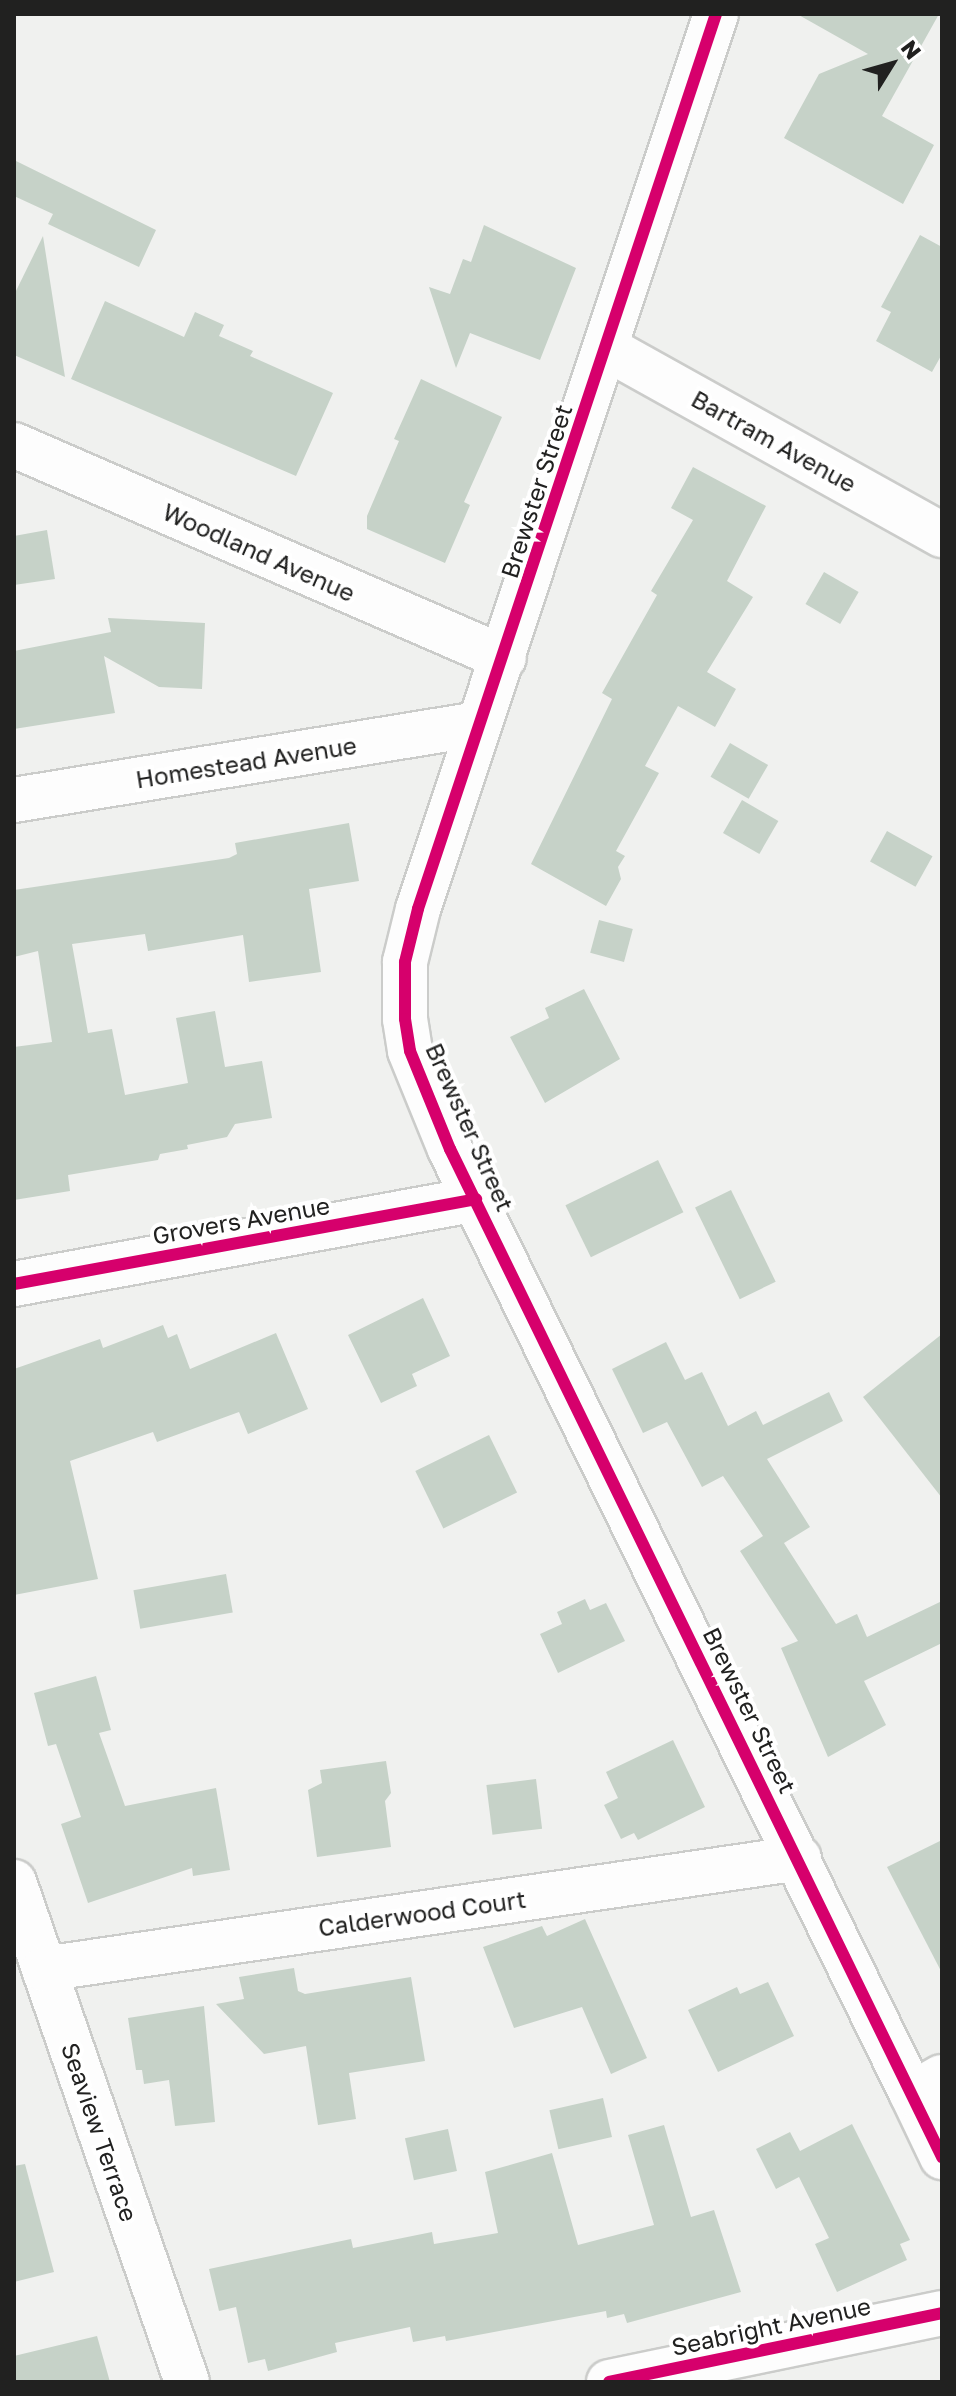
<!DOCTYPE html>
<style>
body{margin:0}
#map{position:relative;width:956px;height:2396px;overflow:hidden;background:#f0f1ef;font-family:"Golos Text",sans-serif}
div>[style]{position:absolute}
.building>*{inset:0;background:#c6d2c8;transform-origin:0 0}
.roads{filter:drop-shadow(2px 0 #cbccca) drop-shadow(-2px 0 #cbccca) drop-shadow(0 2px #cbccca) drop-shadow(0 -2px #cbccca)}
.street>*{height:44px;margin:-22px;padding:0 22px;transform-origin:22px;border-radius:22px;background:#fdfdfd}
.secondary>*{height:44px;margin:-22px;padding:0 22px;transform-origin:22px;border-radius:22px;background:#fdfdfd}
.cycleway>*{height:12px;margin:-6px;padding:0 6px;transform-origin:6px;border-radius:6px;background:#d6006c}
span{translate:-50% -50%;white-space:nowrap;text-align:center;line-height:1.15;-webkit-text-stroke:8px #fff;paint-order:stroke}
.street-label{font-size:24px;color:#212120}
.frame{position:absolute;inset:0;border:16px solid #212120;pointer-events:none}
.north{position:absolute;left:852px;top:24px;width:80px;height:80px;-webkit-text-stroke:6px #fff;paint-order:stroke;rotate:53deg;font-size:22px;font-weight:700;line-height:32px;text-align:center;color:#212120}
.north::after{content:'';display:block;margin:auto;width:28px;height:36px;background:#212120;clip-path:polygon(50% 0,100% 100%,50% 72%,0 100%)}
</style>
<div id="map">
<div class="building">
<div style="clip-path:polygon(797px 14px,939px 14px,882px 116px,934px 145px,903px 204px,784px 138px,819px 74px,868px 54px)"></div>
<div style="clip-path:polygon(14px 160px,156px 230px,139px 267px,48px 224px,53px 214px,14px 196px)"></div>
<div style="clip-path:polygon(484px 225px,576px 268px,540px 360px,470px 333px,456px 368px,429px 287px,450px 294px,463px 259px,471px 262px)"></div>
<div style="clip-path:polygon(920px 235px,942px 247px,942px 354px,932px 372px,876px 341px,891px 312px,881px 307px)"></div>
<div style="clip-path:polygon(43px 236px,65px 377px,14px 355px,14px 295px)"></div>
<div style="clip-path:polygon(105px 301px,184px 337px,195px 312px,224px 325px,219px 336px,253px 351px,250px 356px,333px 393px,296px 476px,71px 379px)"></div>
<div style="clip-path:polygon(421px 379px,502px 417px,464px 502px,470px 505px,445px 563px,367px 529px,367px 516px,399px 441px,394px 439px)"></div>
<div style="clip-path:polygon(693px 467px,766px 506px,727px 581px,753px 597px,707px 672px,736px 689px,715px 727px,678px 706px,645px 766px,659px 773px,616px 851px,625px 856px,618px 867px,621px 879px,606px 906px,531px 864px,612px 699px,602px 693px,657px 595px,651px 591px,693px 520px,671px 508px)"></div>
<div style="clip-path:polygon(47px 530px,55px 579px,14px 585px,14px 536px)"></div>
<div style="left:824px;top:572px;width:40px;height:37px;rotate:30deg"></div>
<div style="clip-path:polygon(108px 618px,205px 623px,202px 689px,159px 687px,104px 656px,115px 713px,14px 729px,14px 651px,111px 632px)"></div>
<div style="left:730px;top:743px;width:44px;height:39px;rotate:30deg"></div>
<div style="left:742px;top:800px;width:42px;height:38px;rotate:30deg"></div>
<div style="clip-path:polygon(349px 823px,359px 881px,309px 889px,321px 972px,249px 982px,243px 935px,148px 951px,145px 934px,72px 944px,88px 1033px,112px 1029px,125px 1095px,188px 1083px,176px 1018px,215px 1011px,225px 1067px,262px 1061px,272px 1118px,235px 1124px,227px 1137px,187px 1145px,188px 1149px,160px 1154px,158px 1160px,68px 1175px,70px 1191px,14px 1200px,14px 1047px,52px 1042px,38px 951px,14px 957px,14px 890px,229px 858px,237px 854px,235px 843px)"></div>
<div style="left:887px;top:831px;width:52px;height:35px;rotate:29deg"></div>
<div style="left:599px;top:920px;width:35px;height:34px;rotate:15deg"></div>
<div style="clip-path:polygon(584px 989px,620px 1059px,545px 1103px,510px 1037px,549px 1018px,545px 1008px)"></div>
<div style="left:658px;top:1160px;width:58px;height:103px;rotate:64deg"></div>
<div style="left:731px;top:1190px;width:102px;height:40px;rotate:64deg"></div>
<div style="clip-path:polygon(423px 1298px,450px 1356px,412px 1374px,417px 1386px,381px 1403px,348px 1335px)"></div>
<div style="clip-path:polygon(163px 1325px,168px 1338px,177px 1334px,190px 1369px,276px 1333px,308px 1409px,248px 1434px,239px 1412px,157px 1442px,153px 1432px,70px 1461px,98px 1579px,14px 1595px,14px 1369px,100px 1339px,103px 1348px)"></div>
<div style="clip-path:polygon(942px 1334px,942px 1498px,863px 1397px)"></div>
<div style="clip-path:polygon(666px 1342px,685px 1380px,702px 1372px,728px 1426px,756px 1411px,763px 1425px,829px 1392px,843px 1421px,767px 1459px,810px 1527px,784px 1543px,836px 1624px,857px 1614px,867px 1637px,942px 1601px,942px 1643px,864px 1681px,886px 1725px,828px 1757px,781px 1648px,798px 1641px,740px 1551px,763px 1536px,723px 1476px,702px 1487px,667px 1422px,643px 1433px,612px 1369px)"></div>
<div style="left:489px;top:1435px;width:64px;height:82px;rotate:64deg"></div>
<div style="left:226px;top:1574px;width:39px;height:94px;rotate:80deg"></div>
<div style="clip-path:polygon(585px 1599px,590px 1610px,606px 1603px,625px 1641px,558px 1673px,540px 1634px,562px 1624px,557px 1612px)"></div>
<div style="clip-path:polygon(96px 1676px,111px 1730px,99px 1733px,125px 1806px,216px 1788px,230px 1870px,193px 1876px,192px 1868px,88px 1903px,61px 1824px,81px 1817px,56px 1744px,48px 1746px,34px 1693px)"></div>
<div style="clip-path:polygon(673px 1740px,705px 1807px,638px 1840px,634px 1833px,621px 1839px,604px 1805px,618px 1798px,606px 1772px)"></div>
<div style="clip-path:polygon(386px 1761px,391px 1793px,385px 1801px,391px 1847px,317px 1857px,308px 1790px,322px 1783px,320px 1770px)"></div>
<div style="left:536px;top:1779px;width:50px;height:50px;rotate:83deg"></div>
<div style="clip-path:polygon(942px 1840px,942px 1973px,887px 1867px)"></div>
<div style="clip-path:polygon(585px 1919px,647px 2058px,611px 2074px,582px 2007px,514px 2028px,483px 1947px,542px 1926px,547px 1936px)"></div>
<div style="clip-path:polygon(294px 1968px,298px 1991px,305px 1994px,411px 1977px,425px 2061px,349px 2073px,356px 2119px,318px 2125px,306px 2046px,264px 2054px,216px 2004px,244px 1999px,239px 1977px)"></div>
<div style="clip-path:polygon(768px 1982px,794px 2036px,718px 2072px,688px 2010px,737px 1987px,740px 1994px)"></div>
<div style="clip-path:polygon(204px 2006px,215px 2122px,175px 2126px,169px 2080px,144px 2084px,142px 2070px,136px 2070px,128px 2018px)"></div>
<div style="left:603px;top:2098px;width:40px;height:55px;rotate:77deg"></div>
<div style="clip-path:polygon(852px 2124px,910px 2240px,900px 2244px,907px 2260px,837px 2292px,815px 2244px,829px 2238px,799px 2177px,776px 2189px,756px 2149px,790px 2132px,800px 2151px)"></div>
<div style="clip-path:polygon(664px 2125px,691px 2217px,714px 2210px,741px 2292px,627px 2323px,624px 2314px,607px 2318px,606px 2311px,446px 2341px,445px 2336px,413px 2342px,410px 2327px,335px 2343px,337px 2352px,268px 2371px,265px 2359px,248px 2363px,236px 2307px,219px 2311px,209px 2269px,351px 2239px,353px 2248px,432px 2232px,434px 2244px,498px 2233px,485px 2172px,552px 2153px,578px 2245px,654px 2225px,628px 2135px)"></div>
<div style="left:448px;top:2129px;width:43px;height:44px;rotate:78deg"></div>
<div style="clip-path:polygon(25px 2164px,54px 2272px,14px 2282px,14px 2166px)"></div>
<div style="clip-path:polygon(97px 2336px,110px 2382px,14px 2382px,14px 2356px)"></div>
</div>
<div class="roads">
<div class="street">
<div style="left:606px;top:348px;width:385px;rotate:29.1deg"></div>
<div style="left:14px;top:445px;width:534px;rotate:23.49deg"></div>
<div style="left:14px;top:800px;width:470px;rotate:-9.3deg"></div>
<div style="left:14px;top:1882px;width:529px;rotate:70.91deg"></div>
<div style="left:44px;top:1969px;width:763px;rotate:-8.36deg"></div>
<div style="left:912px;top:2094px;width:70px;rotate:64.5deg"></div>
<div style="left:609px;top:2382px;width:340px;rotate:-11.7deg"></div>
</div>
<div class="secondary">
<div style="left:716px;top:14px;width:943px;rotate:108.42deg"></div>
<div style="left:418px;top:909px;width:55px;rotate:103.8deg"></div>
<div style="left:405px;top:962px;width:57px;rotate:90deg"></div>
<div style="left:405px;top:1019px;width:32px;rotate:81deg"></div>
<div style="left:410px;top:1051px;width:106px;rotate:67.8deg"></div>
<div style="left:450px;top:1149px;width:1052px;rotate:63.95deg"></div>
<div style="left:912px;top:2094px;width:34px;rotate:-30deg"></div>
<div style="left:14px;top:1284px;width:470px;rotate:-10.4deg"></div>
</div>
</div>
<div class="cycleway">
<div style="left:716px;top:14px;width:943px;rotate:108.42deg"></div>
<div style="left:418px;top:909px;width:55px;rotate:103.8deg"></div>
<div style="left:405px;top:962px;width:57px;rotate:90deg"></div>
<div style="left:405px;top:1019px;width:32px;rotate:81deg"></div>
<div style="left:410px;top:1051px;width:106px;rotate:67.8deg"></div>
<div style="left:450px;top:1149px;width:1122px;rotate:63.98deg"></div>
<div style="left:14px;top:1284px;width:470px;rotate:-10.4deg"></div>
<div style="left:609px;top:2382px;width:340px;rotate:-11.7deg"></div>
</div>
<div class="street-label">
<span style="left:774px;top:441px;rotate:29deg">Bartram Avenue</span>
<span style="left:536px;top:491px;rotate:-72deg">Brewster Street</span>
<span style="left:259px;top:552px;rotate:24deg">Woodland Avenue</span>
<span style="left:246px;top:762px;rotate:-9deg">Homestead Avenue</span>
<span style="left:470px;top:1127px;rotate:66deg">Brewster Street</span>
<span style="left:241px;top:1220px;rotate:-10deg">Grovers Avenue</span>
<span style="left:750px;top:1710px;rotate:64deg">Brewster Street</span>
<span style="left:422px;top:1913px;rotate:-8deg">Calderwood Court</span>
<span style="left:100px;top:2132px;rotate:71deg">Seaview Terrace</span>
<span style="left:771px;top:2326px;rotate:-12deg">Seabright Avenue</span>
</div>
<div class="frame"></div>
<div class="north">N</div>
</div>
